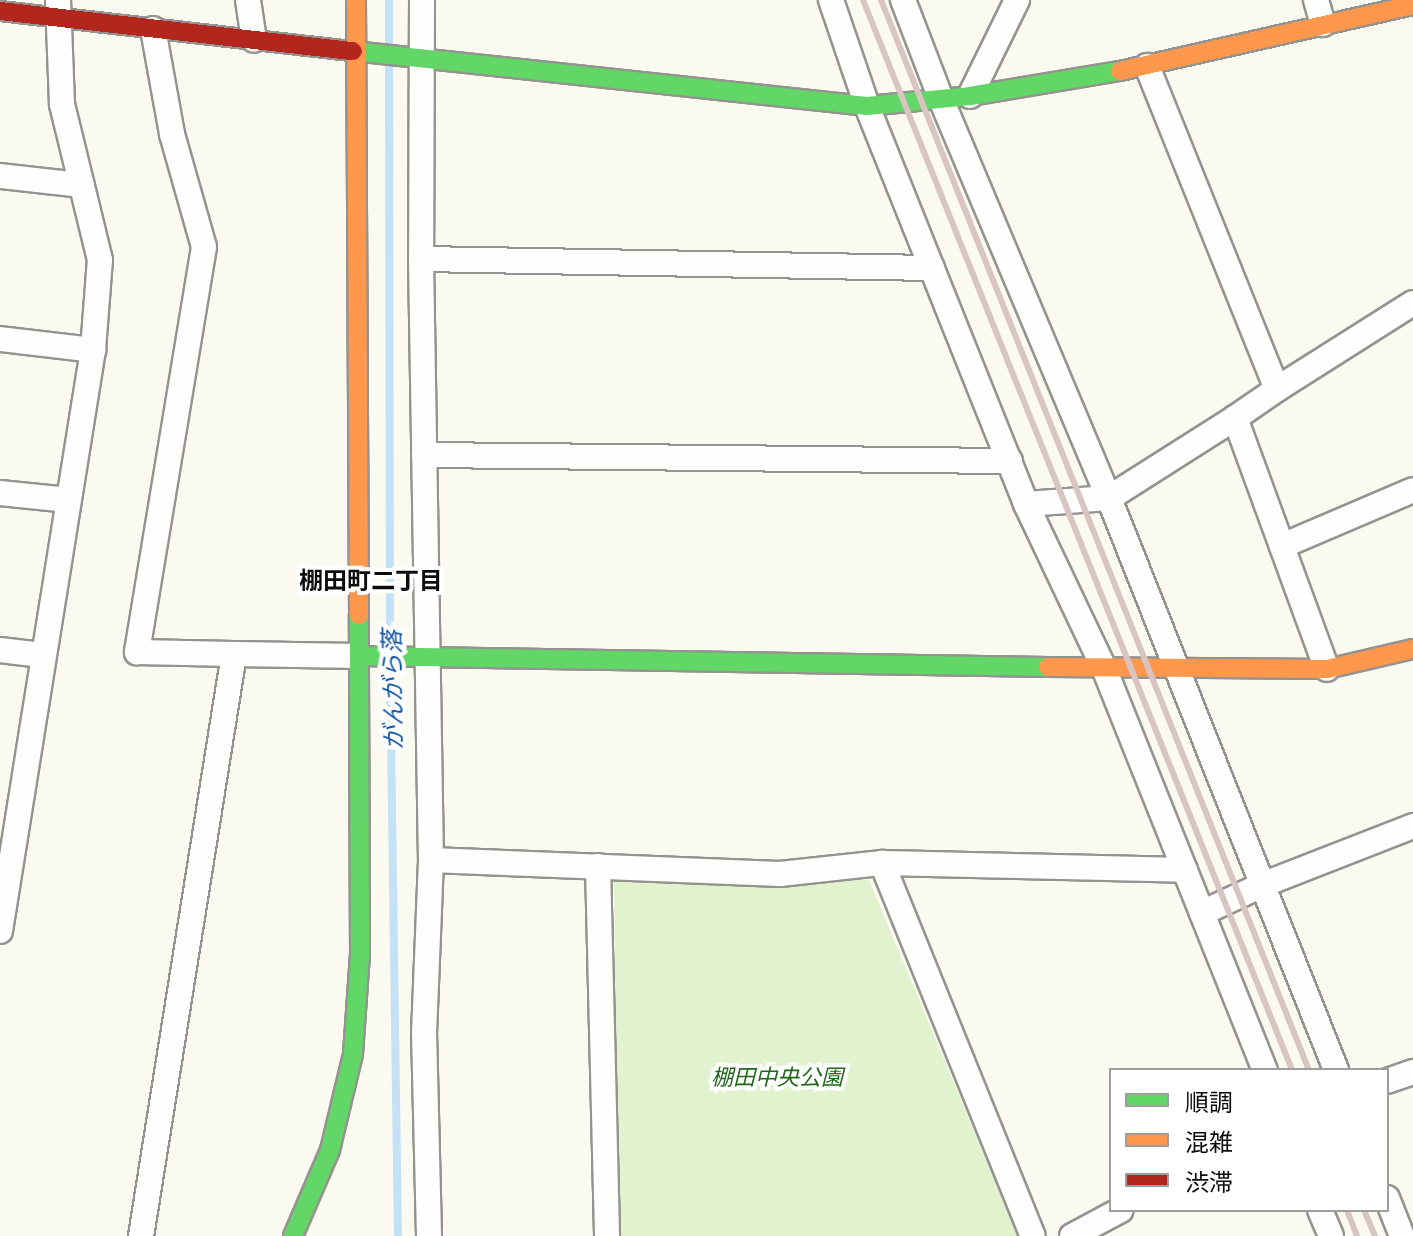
<!DOCTYPE html>
<meta charset="utf-8">
<style>
body{margin:0}
#map{position:relative;width:1413px;height:1236px;overflow:hidden;background:#fbfaf0;font-family:Literata,"Noto Sans JP",serif}
div>[style]{position:absolute}
.green>*{inset:0;background:#e1f2cf}
.stream>*{height:8px;margin:-4px;padding:0 4px;transform-origin:4px;border-radius:4px;background:#c4e1f6}
.roads{filter:drop-shadow(2px 0 #94938f) drop-shadow(-2px 0 #94938f) drop-shadow(0 2px #94938f) drop-shadow(0 -2px #94938f)}
.street>*{height:24px;margin:-12px;padding:0 12px;transform-origin:12px;border-radius:12px;background:#fefefd}
.fast>*{height:18px;margin:-9px;padding:0 9px;transform-origin:9px;border-radius:9px;background:#63d668}
.slow>*{height:18px;margin:-9px;padding:0 9px;transform-origin:9px;border-radius:9px;background:#ff974d}
.jam>*{height:18px;margin:-9px;padding:0 9px;transform-origin:9px;border-radius:9px;background:#b3261e}
.rail>*{height:6px;margin:-3px;padding:0 3px;transform-origin:3px;border-radius:3px;background:#d8c5c2}
span{translate:-50% -50%;white-space:nowrap;text-align:center;line-height:1.15;-webkit-text-stroke:8px #fff;paint-order:stroke}
.park-label{font-size:22px;color:#22671a;font-style:italic}
.neighbourhood-label{font-size:24px;color:#0c0c0c;font-weight:700}
.water-label{font-size:24px;color:#0f55a4;font-style:italic}
.legend{position:absolute;left:1109px;top:1068px;width:280px;height:144px;box-sizing:border-box;background:#fff;border:2px solid #9e9e9e;margin:0;padding:10px 14px;list-style:none;font-size:24px;color:#0c0c0c}
.legend li{display:flex;align-items:center;gap:16px;height:40px}
.legend b{width:40px;border:2px solid #9e9e9e}
</style>
<div id="map">
<div class="green">
<div style="clip-path:polygon(614px 874px,869px 880px,1018px 1236px,618px 1236px)"></div>
</div>
<div class="stream">
<div style="left:389px;top:47px;width:47px;rotate:-90deg"></div>
<div style="left:389px;top:61px;width:586px;rotate:89.9deg"></div>
<div style="left:390px;top:665px;width:571px;rotate:89.2deg"></div>
</div>
<div class="roads">
<div class="street">
<div style="left:248px;top:0;width:40px;rotate:81.5deg"></div>
<div style="left:422px;top:0;width:259px;rotate:90.2deg"></div>
<div style="left:421px;top:259px;width:601px;rotate:89.05deg"></div>
<div style="left:431px;top:860px;width:171px;rotate:92.3deg"></div>
<div style="left:424px;top:1031px;width:205px;rotate:88.6deg"></div>
<div style="left:831px;top:0;width:112px;rotate:71.2deg"></div>
<div style="left:867px;top:106px;width:429px;rotate:68.2deg"></div>
<div style="left:1026px;top:504px;width:182px;rotate:64.6deg"></div>
<div style="left:1104px;top:668px;width:433px;rotate:68.2deg"></div>
<div style="left:903px;top:0;width:106px;rotate:69deg"></div>
<div style="left:941px;top:99px;width:433px;rotate:67.2deg"></div>
<div style="left:1109px;top:498px;width:615px;rotate:68.35deg"></div>
<div style="left:1316px;top:0;width:25px;rotate:74deg"></div>
<div style="left:153px;top:29px;width:107px;rotate:79.7deg"></div>
<div style="left:172px;top:134px;width:117px;rotate:74.2deg"></div>
<div style="left:204px;top:247px;width:411px;rotate:99.4deg"></div>
<div style="left:137px;top:652px;width:97px;rotate:1.2deg"></div>
<div style="left:1147px;top:66px;width:348px;rotate:68.1deg"></div>
<div style="left:1277px;top:389px;width:161px;rotate:-32.3deg"></div>
<div style="left:970px;top:96px;width:107px;rotate:-63.9deg"></div>
<div style="left:0;top:176px;width:82px;rotate:6.3deg"></div>
<div style="left:421px;top:259px;width:511px;rotate:1.01deg"></div>
<div style="left:0;top:339px;width:94px;rotate:6.7deg"></div>
<div style="left:1235px;top:418px;width:51px;rotate:-34.6deg"></div>
<div style="left:424px;top:455px;width:586px;rotate:0.59deg"></div>
<div style="left:0;top:493px;width:69px;rotate:5.8deg"></div>
<div style="left:1026px;top:504px;width:83px;rotate:-4.1deg"></div>
<div style="left:1109px;top:498px;width:149px;rotate:-32.4deg"></div>
<div style="left:1235px;top:418px;width:267px;rotate:69.9deg"></div>
<div style="left:1282px;top:546px;width:142px;rotate:-23.1deg"></div>
<div style="left:0;top:650px;width:42px;rotate:6.8deg"></div>
<div style="left:431px;top:860px;width:349px;rotate:2.3deg"></div>
<div style="left:780px;top:874px;width:103px;rotate:-6.2deg"></div>
<div style="left:882px;top:863px;width:303px;rotate:1.3deg"></div>
<div style="left:882px;top:863px;width:402px;rotate:68deg"></div>
<div style="left:598px;top:866px;width:370px;rotate:88.6deg"></div>
<div style="left:1202px;top:913px;width:66px;rotate:-25deg"></div>
<div style="left:1262px;top:885px;width:162px;rotate:-21.3deg"></div>
<div style="left:0;top:931px;width:588px;rotate:-80.91deg"></div>
<div style="left:93px;top:350px;width:90px;rotate:-85.6deg"></div>
<div style="left:100px;top:260px;width:161px;rotate:-103.7deg"></div>
<div style="left:62px;top:104px;width:104px;rotate:-92.2deg"></div>
<div style="left:1387px;top:1081px;width:28px;rotate:-19deg"></div>
<div style="left:1387px;top:1198px;width:41px;rotate:68.5deg"></div>
<div style="left:1320px;top:1210px;width:28px;rotate:67deg"></div>
<div style="left:141px;top:1236px;width:589px;rotate:-80.92deg"></div>
<div style="left:234px;top:654px;width:125px;rotate:0.9deg"></div>
<div style="left:1072px;top:1236px;width:55px;rotate:-28deg"></div>
</div>
<div class="fast">
<div style="left:353px;top:51px;width:517px;rotate:6.11deg"></div>
<div style="left:867px;top:106px;width:103px;rotate:-5.5deg"></div>
<div style="left:970px;top:96px;width:152px;rotate:-9.5deg"></div>
<div style="left:359px;top:656px;width:689px;rotate:0.91deg"></div>
<div style="left:293px;top:1236px;width:94px;rotate:-66.7deg"></div>
<div style="left:330px;top:1150px;width:99px;rotate:-76.5deg"></div>
<div style="left:353px;top:1054px;width:99px;rotate:-86deg"></div>
<div style="left:360px;top:955px;width:340px;rotate:-90.2deg"></div>
</div>
<div class="slow">
<div style="left:356px;top:0;width:615px;rotate:89.72deg"></div>
<div style="left:1120px;top:71px;width:300px;rotate:-12.7deg"></div>
<div style="left:1048px;top:667px;width:279px;rotate:0.4deg"></div>
<div style="left:1327px;top:669px;width:88px;rotate:-13.1deg"></div>
</div>
<div class="jam">
<div style="left:0;top:11px;width:355px;rotate:6.5deg"></div>
</div>
</div>
<div class="rail">
<div style="left:863px;top:0;width:1153px;rotate:68.15deg"></div>
<div style="left:881px;top:0;width:1152px;rotate:68.2deg"></div>
<div style="left:1347px;top:1210px;width:28px;rotate:69deg"></div>
<div style="left:1364px;top:1210px;width:28px;rotate:67deg"></div>
</div>
<div class="park-label">
<span style="left:777px;top:1076px">棚田中央公園</span>
</div>
<div class="neighbourhood-label">
<span style="left:371px;top:579px">棚田町二丁目</span>
</div>
<div class="water-label">
<span style="left:391px;top:690px;rotate:-91deg">がんがら落</span>
</div>
<ul class="legend">
<li><b style="height:10px;background:#63d668"></b>順調</li>
<li><b style="height:10px;background:#ff974d"></b>混雑</li>
<li><b style="height:10px;background:#b3261e"></b>渋滞</li>
</ul>
</div>
